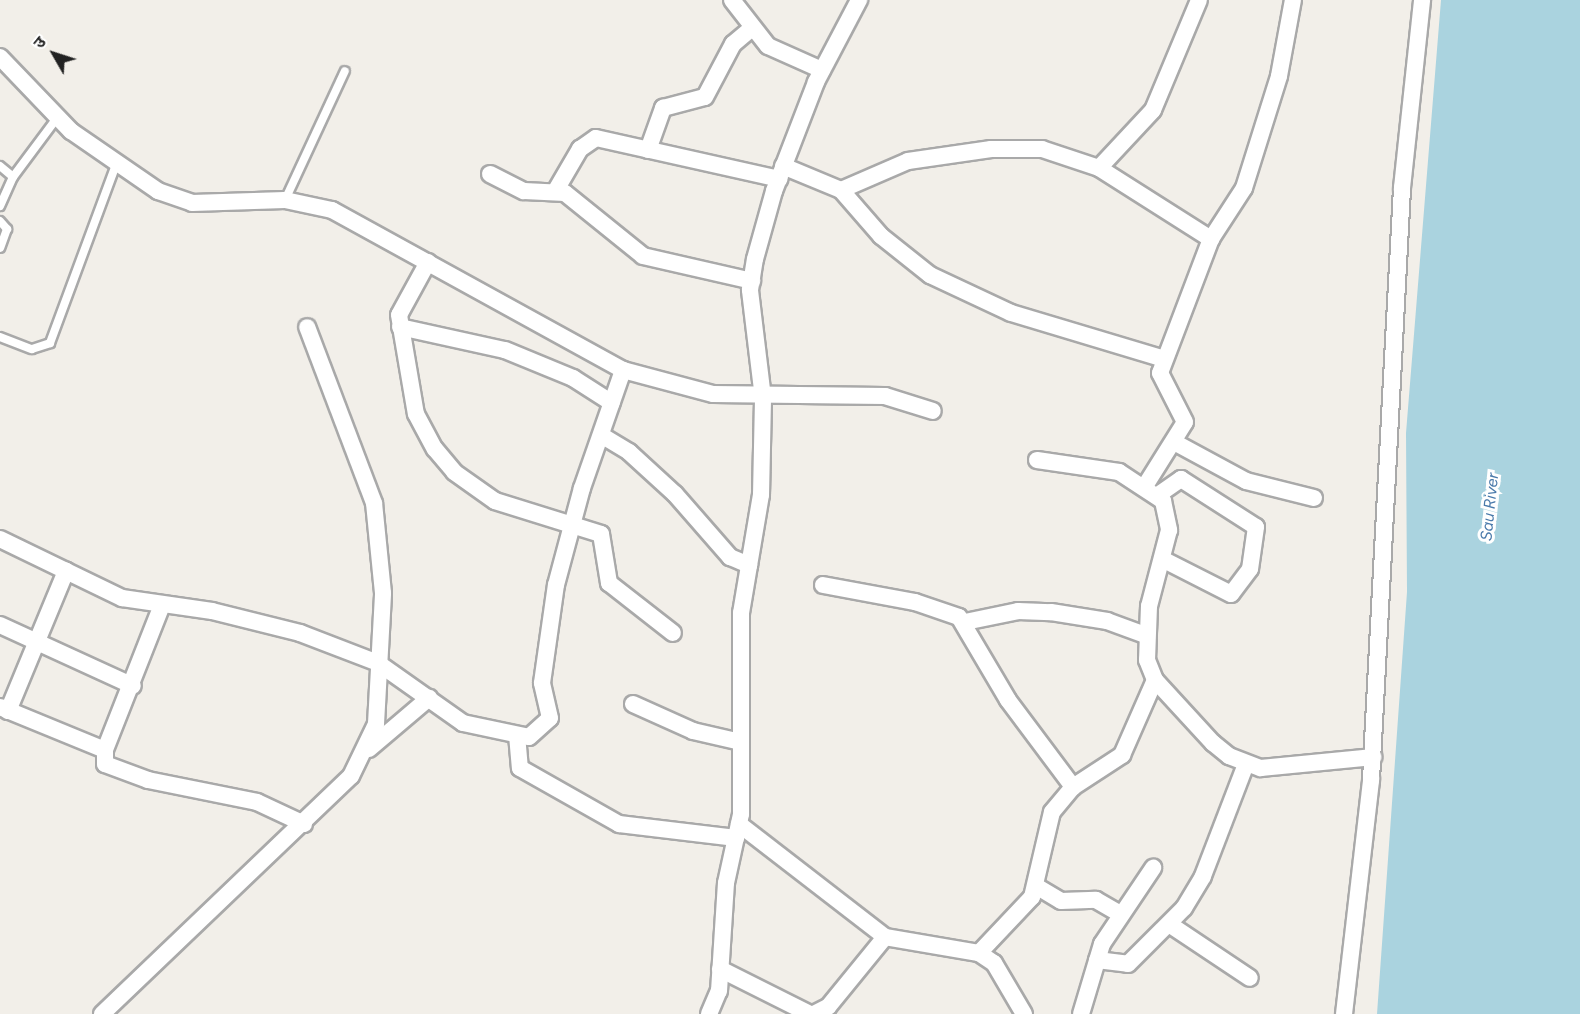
<!DOCTYPE html>
<meta charset="utf-8">
<style>
body{margin:0}
#map{position:relative;width:1580px;height:1014px;overflow:hidden;background:#f2efe9;font-family:Figtree,"Noto Sans Devanagari",sans-serif}
div>[style]{position:absolute}
.water>*{inset:0;background:#aad3df}
.roads{filter:drop-shadow(2px 0 #a9a9a9) drop-shadow(-2px 0 #a9a9a9) drop-shadow(0 2px #a9a9a9) drop-shadow(0 -2px #a9a9a9)}
.service>*{height:8px;margin:-4px;padding:0 4px;transform-origin:4px;border-radius:4px;background:#fff}
.minor>*{height:16px;margin:-8px;padding:0 8px;transform-origin:8px;border-radius:8px;background:#fff}
span{translate:-50% -50%;white-space:nowrap;text-align:center;line-height:1.15;-webkit-text-stroke:6px #fff;paint-order:stroke}
.water-label{font-size:16px;color:#4a7aab;font-style:italic}
.north{position:absolute;left:24px;top:24px;width:60px;height:60px;-webkit-text-stroke:4px #fff;paint-order:stroke;rotate:309deg;font-size:16px;font-weight:700;line-height:24px;text-align:center;color:#222}
.north::after{content:'';display:block;margin:auto;width:21px;height:27px;background:#222;clip-path:polygon(50% 0,100% 100%,50% 72%,0 100%)}
</style>
<div id="map">
<div class="water">
<div style="clip-path:polygon(1441px 0,1580px 0,1580px 1014px,1377px 1014px,1407px 592px,1406px 433px)"></div>
</div>
<div class="roads">
<div class="service">
<div style="left:0;top:166px;width:17px;rotate:40deg"></div>
<div style="left:285px;top:200px;width:142px;rotate:-65.1deg"></div>
<div style="left:0;top:206px;width:32px;rotate:-66deg"></div>
<div style="left:13px;top:177px;width:74px;rotate:-53.3deg"></div>
<div style="left:0;top:221px;width:11px;rotate:49deg"></div>
<div style="left:7px;top:229px;width:20px;rotate:110deg"></div>
<div style="left:0;top:337px;width:34px;rotate:21deg"></div>
<div style="left:32px;top:349px;width:19px;rotate:-18deg"></div>
<div style="left:50px;top:343px;width:190px;rotate:-69.7deg"></div>
</div>
<div class="minor">
<div style="left:732px;top:0;width:58px;rotate:52deg"></div>
<div style="left:768px;top:46px;width:59px;rotate:24deg"></div>
<div style="left:0;top:57px;width:103px;rotate:46.2deg"></div>
<div style="left:71px;top:131px;width:106px;rotate:34.6deg"></div>
<div style="left:158px;top:191px;width:36px;rotate:19deg"></div>
<div style="left:192px;top:203px;width:93px;rotate:-1.8deg"></div>
<div style="left:285px;top:200px;width:48px;rotate:12deg"></div>
<div style="left:332px;top:210px;width:332px;rotate:28.8deg"></div>
<div style="left:623px;top:370px;width:93px;rotate:14.9deg"></div>
<div style="left:713px;top:394px;width:172px;rotate:0.7deg"></div>
<div style="left:885px;top:396px;width:50px;rotate:17.4deg"></div>
<div style="left:648px;top:150px;width:45px;rotate:-70.3deg"></div>
<div style="left:663px;top:108px;width:43px;rotate:-14.7deg"></div>
<div style="left:705px;top:97px;width:60px;rotate:-62.2deg"></div>
<div style="left:733px;top:44px;width:23px;rotate:-40deg"></div>
<div style="left:783px;top:166px;width:63px;rotate:22.5deg"></div>
<div style="left:841px;top:190px;width:73px;rotate:-23.4deg"></div>
<div style="left:908px;top:161px;width:84px;rotate:-8.2deg"></div>
<div style="left:991px;top:149px;width:51px"></div>
<div style="left:1042px;top:149px;width:60px;rotate:18.4deg"></div>
<div style="left:1099px;top:168px;width:133px;rotate:32.4deg"></div>
<div style="left:1099px;top:168px;width:79px;rotate:-47deg"></div>
<div style="left:1153px;top:110px;width:119px;rotate:-67.3deg"></div>
<div style="left:490px;top:174px;width:38px;rotate:27deg"></div>
<div style="left:524px;top:191px;width:41px;rotate:2.8deg"></div>
<div style="left:565px;top:193px;width:100px;rotate:38.9deg"></div>
<div style="left:643px;top:256px;width:112px;rotate:12.9deg"></div>
<div style="left:556px;top:190px;width:48px;rotate:-59.7deg"></div>
<div style="left:580px;top:149px;width:19px;rotate:-35deg"></div>
<div style="left:596px;top:138px;width:188px;rotate:12.6deg"></div>
<div style="left:841px;top:190px;width:61px;rotate:49deg"></div>
<div style="left:881px;top:236px;width:63px;rotate:38.5deg"></div>
<div style="left:930px;top:275px;width:89px;rotate:25.1deg"></div>
<div style="left:1011px;top:313px;width:160px;rotate:16.7deg"></div>
<div style="left:428px;top:262px;width:60px;rotate:118.7deg"></div>
<div style="left:399px;top:315px;width:100px;rotate:80.3deg"></div>
<div style="left:416px;top:414px;width:40px;rotate:62deg"></div>
<div style="left:435px;top:449px;width:30px;rotate:50deg"></div>
<div style="left:454px;top:472px;width:50px;rotate:35.3deg"></div>
<div style="left:495px;top:501px;width:111px;rotate:17.3deg"></div>
<div style="left:601px;top:534px;width:50px;rotate:80.7deg"></div>
<div style="left:609px;top:583px;width:81px;rotate:38deg"></div>
<div style="left:400px;top:327px;width:107px;rotate:12.4deg"></div>
<div style="left:505px;top:350px;width:74px;rotate:22.4deg"></div>
<div style="left:573px;top:378px;width:46px;rotate:32.7deg"></div>
<div style="left:601px;top:435px;width:33px;rotate:31deg"></div>
<div style="left:629px;top:452px;width:62px;rotate:42.4deg"></div>
<div style="left:675px;top:494px;width:84px;rotate:48.9deg"></div>
<div style="left:730px;top:557px;width:21px;rotate:23deg"></div>
<div style="left:1174px;top:442px;width:82px;rotate:28.4deg"></div>
<div style="left:1246px;top:481px;width:70px;rotate:14deg"></div>
<div style="left:1037px;top:460px;width:83px;rotate:8.3deg"></div>
<div style="left:1119px;top:472px;width:53px;rotate:33.4deg"></div>
<div style="left:1163px;top:501px;width:30px;rotate:78deg"></div>
<div style="left:1169px;top:530px;width:79px;rotate:104.7deg"></div>
<div style="left:1149px;top:606px;width:54px;rotate:92.1deg"></div>
<div style="left:1147px;top:660px;width:22px;rotate:68deg"></div>
<div style="left:1155px;top:680px;width:86px;rotate:47.4deg"></div>
<div style="left:1213px;top:743px;width:21px;rotate:39deg"></div>
<div style="left:1229px;top:756px;width:34px;rotate:21deg"></div>
<div style="left:1261px;top:768px;width:113px;rotate:-5.6deg"></div>
<div style="left:1145px;top:486px;width:75px;rotate:-58deg"></div>
<div style="left:1185px;top:422px;width:55px;rotate:-117deg"></div>
<div style="left:1160px;top:373px;width:143px;rotate:-69.2deg"></div>
<div style="left:1211px;top:239px;width:61px;rotate:-57.1deg"></div>
<div style="left:1244px;top:188px;width:117px;rotate:-72.6deg"></div>
<div style="left:1279px;top:76px;width:77px;rotate:-79.6deg"></div>
<div style="left:1158px;top:495px;width:28px;rotate:-35deg"></div>
<div style="left:1181px;top:479px;width:89px;rotate:32.6deg"></div>
<div style="left:1256px;top:527px;width:42px;rotate:98.1deg"></div>
<div style="left:1250px;top:569px;width:31px;rotate:127deg"></div>
<div style="left:1231px;top:594px;width:77px;rotate:-153.1deg"></div>
<div style="left:0;top:539px;width:136px;rotate:25.8deg"></div>
<div style="left:122px;top:598px;width:91px;rotate:8.2deg"></div>
<div style="left:212px;top:611px;width:91px;rotate:14deg"></div>
<div style="left:300px;top:633px;width:84px;rotate:21deg"></div>
<div style="left:378px;top:663px;width:104px;rotate:35.2deg"></div>
<div style="left:463px;top:723px;width:67px;rotate:12deg"></div>
<div style="left:529px;top:737px;width:28px;rotate:-42deg"></div>
<div style="left:550px;top:718px;width:36px;rotate:-103deg"></div>
<div style="left:542px;top:683px;width:99px;rotate:-81.9deg"></div>
<div style="left:556px;top:585px;width:100px;rotate:-75deg"></div>
<div style="left:582px;top:488px;width:125px;rotate:-70.8deg"></div>
<div style="left:823px;top:585px;width:94px;rotate:10.5deg"></div>
<div style="left:915px;top:602px;width:46px;rotate:18.8deg"></div>
<div style="left:959px;top:617px;width:96px;rotate:59.4deg"></div>
<div style="left:1008px;top:700px;width:109px;rotate:53.2deg"></div>
<div style="left:162px;top:605px;width:156px;rotate:111.5deg"></div>
<div style="left:105px;top:750px;width:14px;rotate:90deg"></div>
<div style="left:105px;top:764px;width:46px;rotate:20.4deg"></div>
<div style="left:148px;top:780px;width:111px;rotate:11.4deg"></div>
<div style="left:257px;top:802px;width:52px;rotate:25.1deg"></div>
<div style="left:965px;top:622px;width:54px;rotate:-11.7deg"></div>
<div style="left:1018px;top:611px;width:33px;rotate:2deg"></div>
<div style="left:1051px;top:612px;width:57px;rotate:9.1deg"></div>
<div style="left:1107px;top:621px;width:40px;rotate:20.2deg"></div>
<div style="left:0;top:625px;width:146px;rotate:24.6deg"></div>
<div style="left:633px;top:704px;width:66px;rotate:24.2deg"></div>
<div style="left:693px;top:731px;width:49px;rotate:12.9deg"></div>
<div style="left:0;top:707px;width:113px;rotate:22.3deg"></div>
<div style="left:8px;top:711px;width:152px;rotate:-67.5deg"></div>
<div style="left:517px;top:735px;width:33px;rotate:85deg"></div>
<div style="left:520px;top:768px;width:114px;rotate:29.5deg"></div>
<div style="left:619px;top:824px;width:118px;rotate:6.8deg"></div>
<div style="left:369px;top:749px;width:79px;rotate:-40.4deg"></div>
<div style="left:739px;top:824px;width:185px;rotate:37.7deg"></div>
<div style="left:885px;top:937px;width:95px;rotate:9.7deg"></div>
<div style="left:979px;top:953px;width:18px;rotate:34deg"></div>
<div style="left:994px;top:963px;width:59px;rotate:59.5deg"></div>
<div style="left:1036px;top:886px;width:29px;rotate:31deg"></div>
<div style="left:1061px;top:901px;width:35px;rotate:-2deg"></div>
<div style="left:1096px;top:900px;width:28px;rotate:30deg"></div>
<div style="left:1169px;top:924px;width:97px;rotate:33.7deg"></div>
<div style="left:979px;top:953px;width:77px;rotate:-46.6deg"></div>
<div style="left:1032px;top:897px;width:87px;rotate:-76.8deg"></div>
<div style="left:1052px;top:812px;width:33px;rotate:-50deg"></div>
<div style="left:1073px;top:787px;width:59px;rotate:-33.1deg"></div>
<div style="left:1122px;top:755px;width:82px;rotate:-66.3deg"></div>
<div style="left:1097px;top:960px;width:31px;rotate:7deg"></div>
<div style="left:1128px;top:964px;width:79px;rotate:-45deg"></div>
<div style="left:1184px;top:908px;width:37px;rotate:-59deg"></div>
<div style="left:1203px;top:876px;width:120px;rotate:-69deg"></div>
<div style="left:720px;top:969px;width:101px;rotate:26.6deg"></div>
<div style="left:102px;top:1014px;width:344px;rotate:-43.7deg"></div>
<div style="left:351px;top:776px;width:58px;rotate:-64.3deg"></div>
<div style="left:376px;top:724px;width:131px;rotate:-86.9deg"></div>
<div style="left:383px;top:593px;width:90px;rotate:-95.7deg"></div>
<div style="left:374px;top:503px;width:188px;rotate:-110.8deg"></div>
<div style="left:709px;top:1014px;width:25px;rotate:-67deg"></div>
<div style="left:719px;top:991px;width:108px;rotate:-86.3deg"></div>
<div style="left:726px;top:883px;width:71px;rotate:-77.7deg"></div>
<div style="left:741px;top:814px;width:201px;rotate:-90deg"></div>
<div style="left:741px;top:613px;width:120px;rotate:-80.4deg"></div>
<div style="left:761px;top:495px;width:97px;rotate:-88.8deg"></div>
<div style="left:763px;top:398px;width:109px;rotate:-96.9deg"></div>
<div style="left:750px;top:290px;width:31px;rotate:-81deg"></div>
<div style="left:755px;top:259px;width:71px;rotate:-74.4deg"></div>
<div style="left:774px;top:191px;width:117px;rotate:-68.9deg"></div>
<div style="left:816px;top:82px;width:93px;rotate:-62.3deg"></div>
<div style="left:814px;top:1014px;width:16px;rotate:-27deg"></div>
<div style="left:828px;top:1007px;width:90px;rotate:-50.8deg"></div>
<div style="left:1081px;top:1014px;width:73px;rotate:-73.3deg"></div>
<div style="left:1102px;top:944px;width:92px;rotate:-56.1deg"></div>
<div style="left:1344px;top:1014px;width:236px;rotate:-83.4deg"></div>
<div style="left:1371px;top:780px;width:593px;rotate:-87deg"></div>
<div style="left:1402px;top:188px;width:189px;rotate:-83.9deg"></div>
</div>
</div>
<div class="water-label">
<span style="left:1490px;top:507px;rotate:-84deg">Sau River</span>
</div>
<div class="north">उ</div>
</div>
